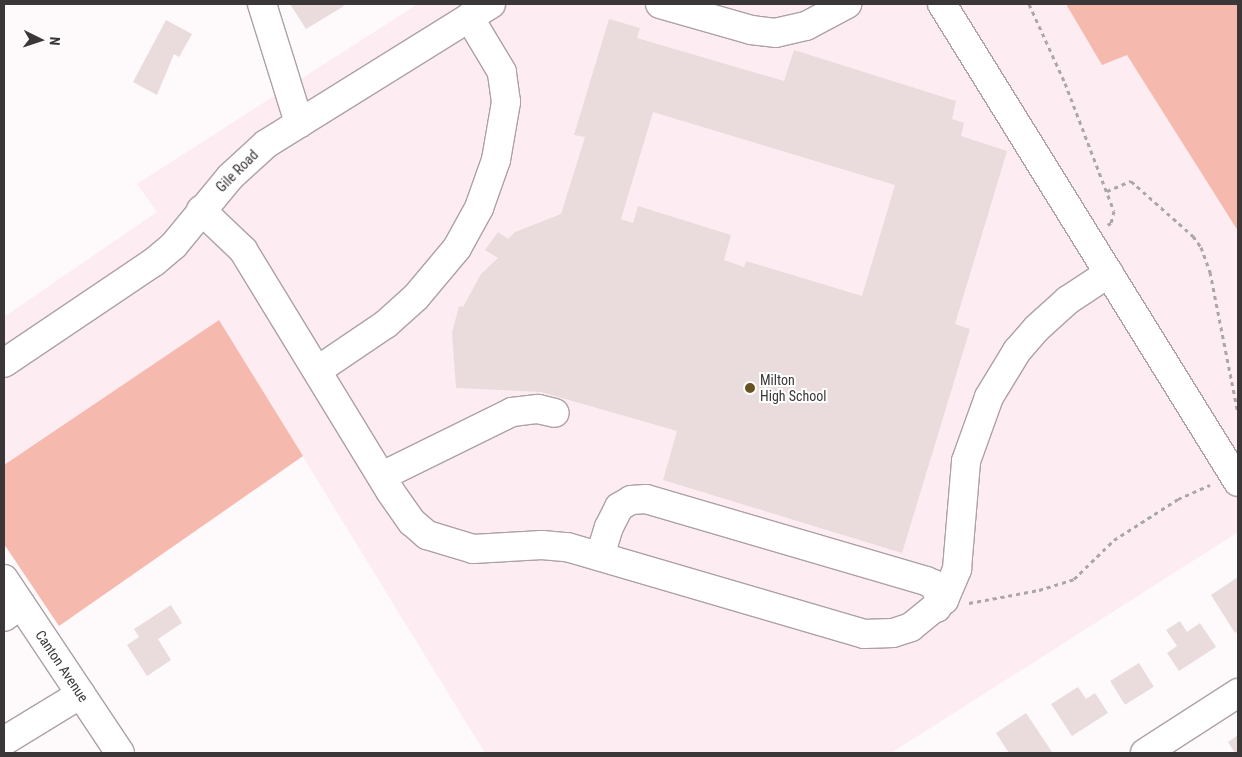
<!DOCTYPE html>
<style>
body{margin:0}
#map{position:relative;width:1242px;height:757px;overflow:hidden;background:#fef9fb;font-family:"Roboto Condensed",sans-serif}
div>[style]{position:absolute}
.built>*{inset:0;background:#fdecf2}
.green>*{inset:0;background:#f6b9ae}
.building>*{inset:0;background:#eadcdd;transform-origin:0 0}
.path>*{height:3px;margin-top:-1.5px;transform-origin:0;background:repeating-linear-gradient(90deg,#aba6a8 0 4px,transparent 0 8px)}
.roads{filter:drop-shadow(1px 0 #ada1a6) drop-shadow(-1px 0 #ada1a6) drop-shadow(0 1px #ada1a6) drop-shadow(0 -1px #ada1a6)}
.minor>*{height:28px;margin:-14px;padding:0 14px;transform-origin:14px;border-radius:14px;background:#fff}
.major>*{height:28px;margin:-14px;padding:0 14px;transform-origin:14px;border-radius:14px;background:#fff}
.dots>*{width:14px;height:14px;translate:-50% -50%;box-sizing:border-box;border:2px solid #fff;border-radius:50%}
span{translate:-50% -50%;white-space:nowrap;text-align:center;line-height:1.15;-webkit-text-stroke:4px #fff;paint-order:stroke}
.street-label{font-size:14px;color:#3b3638}
.poi-label{font-size:14px;color:#3b3638}
.left{translate:0 -50%;text-align:left}
.frame{position:absolute;inset:0;border:5px solid #3b3638;pointer-events:none}
.north{position:absolute;left:15px;top:15px;width:50px;height:50px;-webkit-text-stroke:4px #fff;paint-order:stroke;rotate:94deg;font-size:14px;font-weight:700;line-height:20px;text-align:center;color:#3b3638}
.north::after{content:'';display:block;margin:auto;width:18px;height:22px;background:#3b3638;clip-path:polygon(50% 0,100% 100%,50% 72%,0 100%)}
</style>
<div id="map">
<div class="built">
<div style="clip-path:polygon(418px 4px,1238px 4px,1238px 532px,891px 753px,485px 753px,219px 320px,4px 465px,4px 317px,157px 212px,137px 184px)"></div>
</div>
<div class="green">
<div style="clip-path:polygon(1066px 4px,1238px 4px,1238px 231px,1127px 55px,1102px 65px)"></div>
<div style="clip-path:polygon(219px 320px,303px 456px,59px 626px,4px 544px,4px 465px)"></div>
</div>
<div class="building">
<div style="clip-path:polygon(290px 4px,342px 4px,344px 6px,306px 29px)"></div>
<div style="clip-path:polygon(evenodd,609px 19px,640px 28px,637px 38px,784px 81px,794px 50px,956px 101px,952px 119px,964px 123px,961px 136px,1007px 151px,955px 324px,970px 329px,902px 553px,663px 480px,677px 431px,541px 392px,456px 388px,452px 333px,459px 306px,463px 307px,481px 274px,498px 258px,485px 250px,498px 232px,508px 239px,515px 232px,561px 214px,585px 137px,574px 135px,609px 19px,653px 112px,895px 185px,862px 296px,746px 261px,744px 267px,724px 260px,731px 235px,638px 206px,633px 223px,621px 219px,653px 112px)"></div>
<div style="clip-path:polygon(166px 20px,192px 34px,179px 57px,174px 54px,157px 95px,133px 82px)"></div>
<div style="clip-path:polygon(1238px 577px,1238px 631px,1235px 633px,1211px 595px)"></div>
<div style="clip-path:polygon(171px 605px,182px 623px,158px 639px,171px 660px,147px 676px,127px 645px,139px 637px,134px 629px)"></div>
<div style="clip-path:polygon(1180px 621px,1187px 632px,1200px 623px,1216px 647px,1179px 671px,1167px 653px,1177px 646px,1166px 630px)"></div>
<div style="left:1139px;top:663px;width:28px;height:34px;rotate:58deg"></div>
<div style="clip-path:polygon(1078px 687px,1086px 699px,1095px 693px,1108px 713px,1072px 736px,1051px 704px)"></div>
<div style="clip-path:polygon(1026px 713px,1052px 752px,1049px 753px,1009px 753px,996px 733px)"></div>
<div style="clip-path:polygon(1238px 735px,1238px 753px,1235px 753px,1228px 742px)"></div>
</div>
<div class="path">
<div style="left:1029px;top:4px;width:87px;rotate:65.5deg"></div>
<div style="left:1065px;top:83px;width:137px;rotate:69.1deg"></div>
<div style="left:1114px;top:211px;width:12px;rotate:104deg"></div>
<div style="left:1111px;top:223px;width:4px;rotate:153deg"></div>
<div style="left:1107px;top:191px;width:26px;rotate:-23deg"></div>
<div style="left:1131px;top:181px;width:83px;rotate:41.6deg"></div>
<div style="left:1193px;top:236px;width:14px;rotate:54deg"></div>
<div style="left:1201px;top:247px;width:27px;rotate:70deg"></div>
<div style="left:1210px;top:272px;width:144px;rotate:78.8deg"></div>
<div style="left:969px;top:603px;width:71px;rotate:-10.5deg"></div>
<div style="left:1039px;top:590px;width:37px;rotate:-17deg"></div>
<div style="left:1074px;top:579px;width:56px;rotate:-44.3deg"></div>
<div style="left:1114px;top:540px;width:76px;rotate:-32.6deg"></div>
<div style="left:1178px;top:499px;width:35px;rotate:-24deg"></div>
</div>
<div class="roads">
<div class="minor">
<div style="left:262px;top:4px;width:125px;rotate:72.7deg"></div>
<div style="left:660px;top:4px;width:95px;rotate:15.9deg"></div>
<div style="left:751px;top:30px;width:24px;rotate:7deg"></div>
<div style="left:775px;top:33px;width:32px;rotate:-13deg"></div>
<div style="left:806px;top:26px;width:47px;rotate:-28.2deg"></div>
<div style="left:942px;top:4px;width:562px;rotate:58.23deg"></div>
<div style="left:201px;top:210px;width:58px;rotate:43.6deg"></div>
<div style="left:243px;top:250px;width:282px;rotate:58.6deg"></div>
<div style="left:390px;top:491px;width:38px;rotate:55deg"></div>
<div style="left:412px;top:522px;width:20px;rotate:41deg"></div>
<div style="left:427px;top:535px;width:48px;rotate:16.9deg"></div>
<div style="left:473px;top:549px;width:69px;rotate:-3.3deg"></div>
<div style="left:542px;top:545px;width:25px;rotate:5deg"></div>
<div style="left:567px;top:547px;width:309px;rotate:16.3deg"></div>
<div style="left:864px;top:634px;width:29px;rotate:-2deg"></div>
<div style="left:893px;top:633px;width:19px;rotate:-18deg"></div>
<div style="left:911px;top:627px;width:43px;rotate:-39.3deg"></div>
<div style="left:944px;top:600px;width:34px;rotate:-67deg"></div>
<div style="left:957px;top:569px;width:108px;rotate:-85.2deg"></div>
<div style="left:966px;top:461px;width:68px;rotate:-70.2deg"></div>
<div style="left:989px;top:397px;width:54px;rotate:-58.7deg"></div>
<div style="left:1017px;top:351px;width:30px;rotate:-49deg"></div>
<div style="left:1037px;top:328px;width:42px;rotate:-42.1deg"></div>
<div style="left:1068px;top:300px;width:49px;rotate:-33.4deg"></div>
<div style="left:4px;top:363px;width:181px;rotate:-34deg"></div>
<div style="left:154px;top:262px;width:26px;rotate:-40deg"></div>
<div style="left:174px;top:245px;width:88px;rotate:-50.5deg"></div>
<div style="left:230px;top:177px;width:49px;rotate:-42.5deg"></div>
<div style="left:266px;top:144px;width:265px;rotate:-31.9deg"></div>
<div style="left:318px;top:370px;width:82px;rotate:-34.1deg"></div>
<div style="left:386px;top:324px;width:40px;rotate:-42deg"></div>
<div style="left:416px;top:297px;width:64px;rotate:-50.1deg"></div>
<div style="left:457px;top:248px;width:46px;rotate:-61.2deg"></div>
<div style="left:479px;top:208px;width:51px;rotate:-70.5deg"></div>
<div style="left:496px;top:160px;width:59px;rotate:-80.2deg"></div>
<div style="left:506px;top:102px;width:30px;rotate:-98deg"></div>
<div style="left:502px;top:72px;width:64px;rotate:-121deg"></div>
<div style="left:382px;top:476px;width:145px;rotate:-26.2deg"></div>
<div style="left:512px;top:412px;width:26px;rotate:-7deg"></div>
<div style="left:538px;top:409px;width:17px;rotate:13deg"></div>
<div style="left:600px;top:556px;width:30px;rotate:-73deg"></div>
<div style="left:609px;top:527px;width:22px;rotate:-63deg"></div>
<div style="left:619px;top:507px;width:14px;rotate:-30deg"></div>
<div style="left:631px;top:500px;width:15px;rotate:-4deg"></div>
<div style="left:646px;top:499px;width:292px;rotate:16.3deg"></div>
<div style="left:926px;top:581px;width:8px;rotate:23deg"></div>
<div style="left:933px;top:584px;width:13px;rotate:61deg"></div>
<div style="left:939px;top:595px;width:13px;rotate:99deg"></div>
<div style="left:4px;top:617px;width:21px;rotate:-37deg"></div>
<div style="left:4px;top:741px;width:90px;rotate:-31.4deg"></div>
<div style="left:1145px;top:753px;width:111px;rotate:-32.8deg"></div>
</div>
<div class="major">
<div style="left:4px;top:579px;width:209px;rotate:56.3deg"></div>
</div>
</div>
<div class="dots">
<div style="left:750px;top:388px;background:#685221"></div>
</div>
<div class="street-label">
<span style="left:237px;top:171px;rotate:-45deg">Gile Road</span>
<span style="left:62px;top:666px;rotate:56deg">Canton Avenue</span>
</div>
<div class="poi-label">
<span class="left" style="left:760px;top:388px">Milton<br>High School</span>
</div>
<div class="frame"></div>
<div class="north">N</div>
</div>
